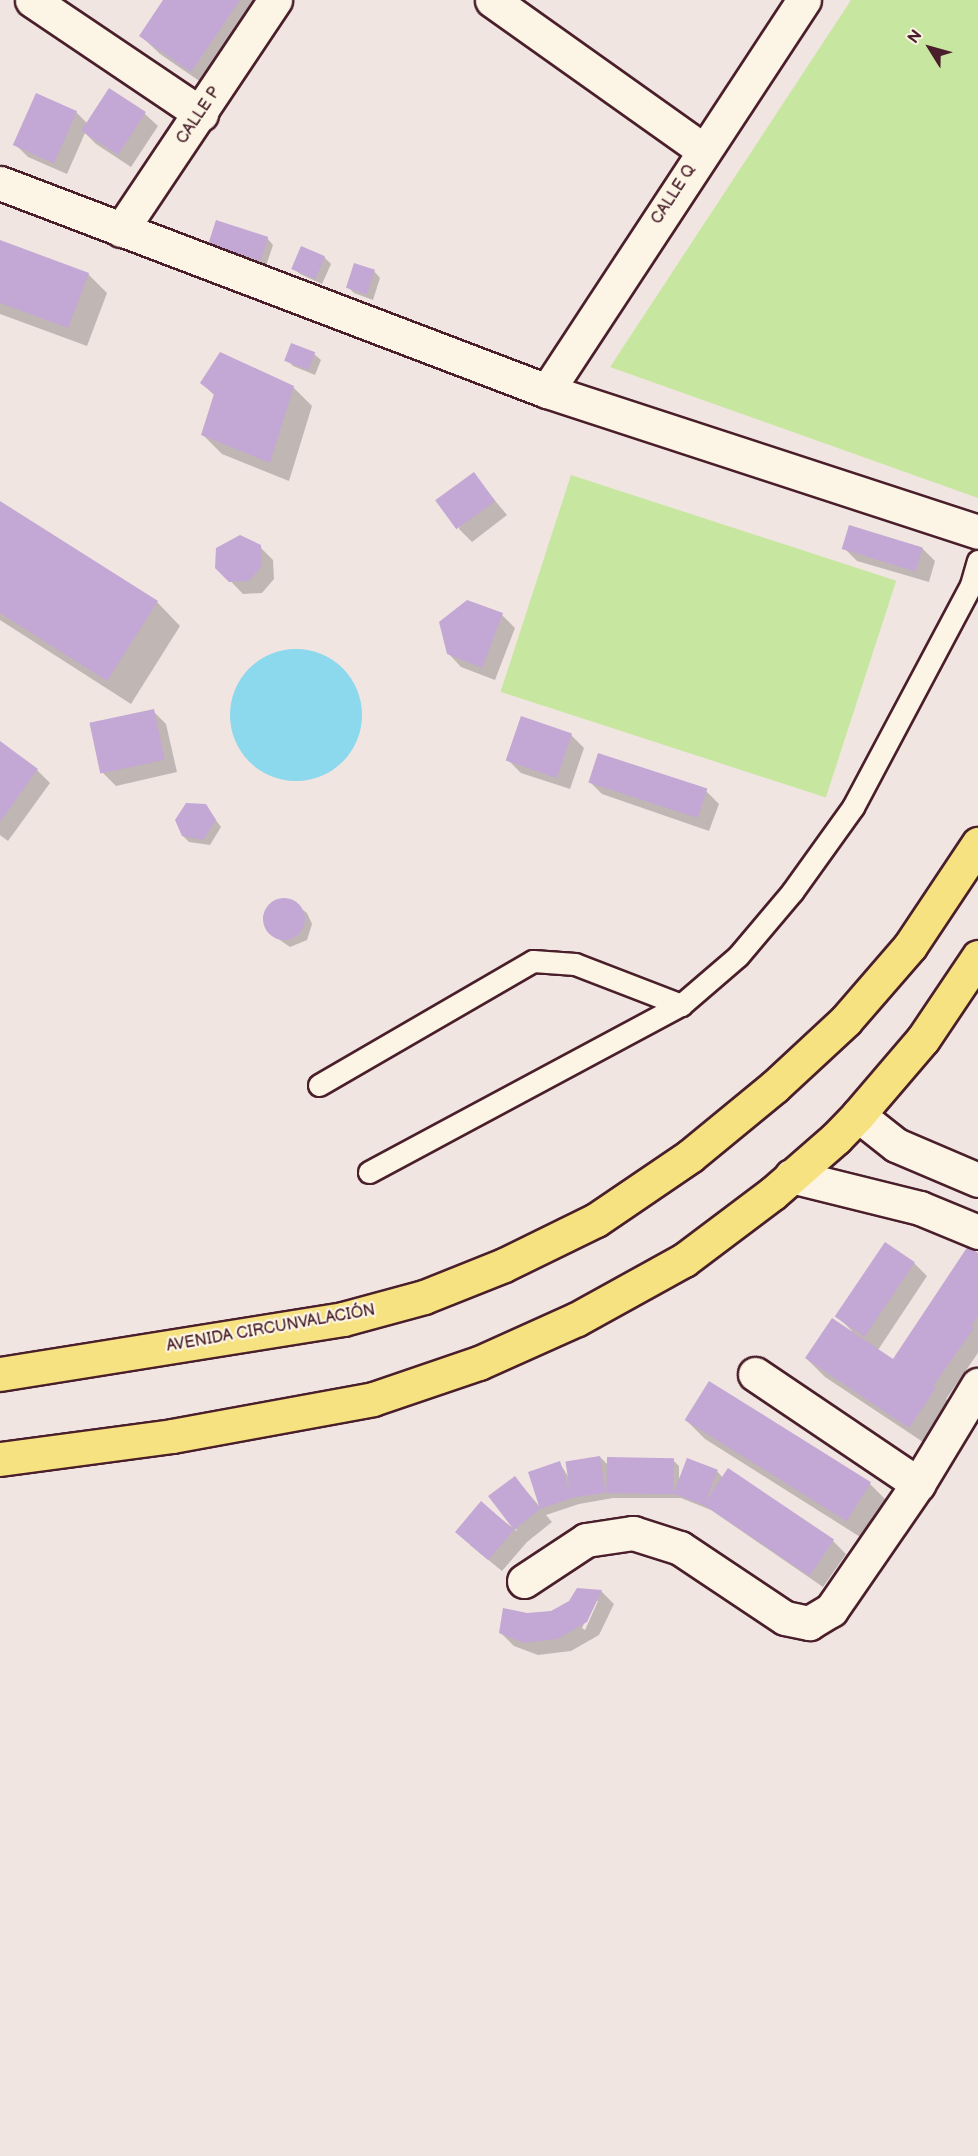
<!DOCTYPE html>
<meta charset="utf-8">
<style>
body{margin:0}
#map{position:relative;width:978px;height:2156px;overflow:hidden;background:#f1e5e2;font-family:"Balsamiq Sans",sans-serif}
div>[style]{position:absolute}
.green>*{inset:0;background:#c7e7a0;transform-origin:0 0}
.water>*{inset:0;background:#8cd8ec}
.round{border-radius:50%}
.shadow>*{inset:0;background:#0003}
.building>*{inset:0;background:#c3a7d4;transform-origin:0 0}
.roads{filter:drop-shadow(2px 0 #4a1f2b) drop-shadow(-2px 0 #4a1f2b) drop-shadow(0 2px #4a1f2b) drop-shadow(0 -2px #4a1f2b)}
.service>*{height:21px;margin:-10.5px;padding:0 10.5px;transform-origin:10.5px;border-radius:10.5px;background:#fcf5e5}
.minor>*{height:33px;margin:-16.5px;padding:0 16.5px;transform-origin:16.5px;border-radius:16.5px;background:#fcf5e5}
.trunk>*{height:33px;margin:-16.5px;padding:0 16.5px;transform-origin:16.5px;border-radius:16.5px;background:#f7e281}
span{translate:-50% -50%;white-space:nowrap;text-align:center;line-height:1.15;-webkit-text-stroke:4.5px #fcf5e5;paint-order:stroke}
.street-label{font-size:16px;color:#4a1f2b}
.north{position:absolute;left:900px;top:18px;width:60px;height:60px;-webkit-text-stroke:4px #fcf5e5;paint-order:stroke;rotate:307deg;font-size:16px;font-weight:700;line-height:24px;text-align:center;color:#4a1f2b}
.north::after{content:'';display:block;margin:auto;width:21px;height:27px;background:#4a1f2b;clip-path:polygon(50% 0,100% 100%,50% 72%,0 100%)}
</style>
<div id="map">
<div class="green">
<div style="clip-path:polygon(851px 0,978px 0,978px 498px,610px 367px)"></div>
<div style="left:571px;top:475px;width:342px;height:228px;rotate:18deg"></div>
</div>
<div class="water">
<div class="round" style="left:230px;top:649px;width:132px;height:132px"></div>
</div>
<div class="shadow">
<div style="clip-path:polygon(165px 0,254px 0,264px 10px,211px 89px,160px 54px,141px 36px)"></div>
<div style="clip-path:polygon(110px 90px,145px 114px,158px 126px,131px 167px,96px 144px,85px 133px,67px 174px,28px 157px,15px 144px,76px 112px,88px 124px)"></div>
<div style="clip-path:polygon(267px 238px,273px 245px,266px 266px,216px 250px,210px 244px)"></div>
<div style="clip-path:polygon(0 242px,88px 274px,107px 293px,87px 346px,0 314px)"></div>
<div style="clip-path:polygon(324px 257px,331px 264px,322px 284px,300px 274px,293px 268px)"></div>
<div style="clip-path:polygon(374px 271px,380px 278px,373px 300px,354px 293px,348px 287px)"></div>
<div style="clip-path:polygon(292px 345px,314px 354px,321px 360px,315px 375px,293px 366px,287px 360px)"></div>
<div style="clip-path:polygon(202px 383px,293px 387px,312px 406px,289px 481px,222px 454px,203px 435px,215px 396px)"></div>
<div style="clip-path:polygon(473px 474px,507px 515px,472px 542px,459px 529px)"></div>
<div style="clip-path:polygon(0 503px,157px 602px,180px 626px,131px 704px,0 620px)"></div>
<div style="clip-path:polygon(260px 547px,273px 560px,274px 579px,262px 593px,243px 594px,217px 567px)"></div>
<div style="clip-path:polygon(844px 548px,922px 548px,935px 561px,929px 582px,857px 561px)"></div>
<div style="clip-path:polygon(502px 615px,515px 628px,495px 680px,461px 667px,448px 653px)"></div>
<div style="clip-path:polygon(153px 711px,166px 724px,177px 772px,116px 786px,103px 773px)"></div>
<div style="clip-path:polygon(571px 735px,584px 748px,570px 789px,521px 773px,508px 760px)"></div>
<div style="clip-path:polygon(0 743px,37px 770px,50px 783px,8px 841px,0 835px)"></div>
<div style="clip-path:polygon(589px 781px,706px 791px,719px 804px,709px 831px,602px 794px)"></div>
<div style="clip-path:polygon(205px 805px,221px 827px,210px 845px,189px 842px,183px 836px)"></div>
<div style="clip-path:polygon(288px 899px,307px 913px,312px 924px,307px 940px,290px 947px,267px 931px,263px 916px,272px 904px)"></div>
<div style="clip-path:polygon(885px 1244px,914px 1263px,927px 1276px,878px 1350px,894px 1361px,978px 1255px,978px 1353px,946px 1399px,954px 1407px,929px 1446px,825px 1377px,806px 1358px,852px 1331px,837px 1316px)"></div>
<div style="clip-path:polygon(686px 1420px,870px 1484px,889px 1503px,865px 1540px,705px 1439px)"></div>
<div style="clip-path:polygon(600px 1457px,608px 1465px,673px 1460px,679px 1466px,679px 1482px,717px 1471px,723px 1478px,833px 1541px,846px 1554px,823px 1587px,711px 1510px,681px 1498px,613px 1498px,579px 1504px,546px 1515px,552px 1522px,527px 1542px,502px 1571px,470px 1545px,482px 1504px,518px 1532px,490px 1496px,515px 1478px,541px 1508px,559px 1462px,568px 1476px)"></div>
<div style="clip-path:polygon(evenodd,601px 1591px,614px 1604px,599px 1635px,571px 1651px,538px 1655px,514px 1646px,501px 1633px,527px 1615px,552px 1612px,601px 1591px,595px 1601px,598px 1601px,585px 1630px,582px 1628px,595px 1601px)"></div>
</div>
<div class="building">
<div style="clip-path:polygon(163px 0,240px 0,191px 72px,139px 36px)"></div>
<div style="left:109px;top:88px;width:44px;height:51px;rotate:33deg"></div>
<div style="left:36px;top:93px;width:45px;height:57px;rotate:24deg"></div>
<div style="left:216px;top:220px;width:55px;height:25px;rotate:18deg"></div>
<div style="clip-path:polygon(0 240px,89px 273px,68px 328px,0 303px)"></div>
<div style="left:301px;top:246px;width:26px;height:25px;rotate:23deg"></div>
<div style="left:354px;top:263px;width:22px;height:26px;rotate:18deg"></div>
<div style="left:291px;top:343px;width:26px;height:19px;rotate:21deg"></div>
<div style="clip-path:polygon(220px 352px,294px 386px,270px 463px,201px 435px,214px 394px,200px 383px)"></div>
<div style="left:474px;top:472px;width:36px;height:48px;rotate:54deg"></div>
<div style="clip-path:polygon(0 501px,158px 601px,107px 681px,0 613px)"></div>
<div style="left:849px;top:525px;width:77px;height:25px;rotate:17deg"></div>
<div style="clip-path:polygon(240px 535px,261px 545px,262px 566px,249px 581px,229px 582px,215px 568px,216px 548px)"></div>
<div style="clip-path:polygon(467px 600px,503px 613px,482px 668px,447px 654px,439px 622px)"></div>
<div style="left:154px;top:709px;width:52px;height:66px;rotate:78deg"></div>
<div style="left:521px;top:716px;width:54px;height:47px;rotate:19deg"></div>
<div style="clip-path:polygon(0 741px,38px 769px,0 822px)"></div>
<div style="left:598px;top:753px;width:115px;height:31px;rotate:18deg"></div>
<div style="clip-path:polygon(186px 803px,206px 804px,216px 820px,203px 840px,182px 836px,175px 820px)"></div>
<div class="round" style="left:263px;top:898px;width:42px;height:42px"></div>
<div style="left:885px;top:1242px;width:36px;height:90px;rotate:34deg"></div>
<div style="clip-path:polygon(968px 1246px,978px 1253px,978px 1316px,971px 1326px,974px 1328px,933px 1386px,936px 1388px,909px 1428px,805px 1358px,832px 1318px,893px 1359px)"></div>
<div style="left:709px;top:1381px;width:191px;height:46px;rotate:32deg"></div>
<div style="left:600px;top:1456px;width:37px;height:35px;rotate:81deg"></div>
<div style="left:607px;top:1457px;width:67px;height:36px;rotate:1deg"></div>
<div style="left:687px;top:1458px;width:33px;height:38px;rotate:21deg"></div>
<div style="clip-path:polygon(560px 1461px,572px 1498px,540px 1509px,514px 1530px,488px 1560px,455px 1532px,481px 1501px,514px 1530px,488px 1496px,515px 1476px,540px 1509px,528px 1472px)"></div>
<div style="left:728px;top:1468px;width:128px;height:44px;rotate:34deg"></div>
<div style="clip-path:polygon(577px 1588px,602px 1590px,587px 1622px,557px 1639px,524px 1643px,499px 1633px,503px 1608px,527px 1613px,551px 1611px,569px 1601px)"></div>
</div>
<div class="roads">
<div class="service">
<div style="left:319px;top:1085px;width:247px;rotate:-30.1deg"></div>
<div style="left:533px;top:961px;width:42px;rotate:4.1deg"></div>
<div style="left:575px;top:964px;width:114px;rotate:21.1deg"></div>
<div style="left:369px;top:1172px;width:354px;rotate:-28.2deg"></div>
<div style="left:681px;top:1005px;width:75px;rotate:-40.7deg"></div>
<div style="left:738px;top:956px;width:84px;rotate:-49.8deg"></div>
<div style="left:792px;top:892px;width:105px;rotate:-54.3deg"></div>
<div style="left:853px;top:807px;width:251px;rotate:-62deg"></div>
<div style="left:971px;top:585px;width:25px;rotate:-74deg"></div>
</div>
<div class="minor">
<div style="left:32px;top:0;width:204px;rotate:34deg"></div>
<div style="left:492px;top:0;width:259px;rotate:35.4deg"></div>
<div style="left:0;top:183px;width:585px;rotate:20.82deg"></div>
<div style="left:547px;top:391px;width:453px;rotate:18.1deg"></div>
<div style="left:121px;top:230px;width:277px;rotate:-56.2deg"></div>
<div style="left:547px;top:391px;width:468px;rotate:-56.7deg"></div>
<div style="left:858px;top:1115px;width:48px;rotate:38.3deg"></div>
<div style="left:896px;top:1145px;width:89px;rotate:23.1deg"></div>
<div style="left:791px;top:1176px;width:133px;rotate:13.9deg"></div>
<div style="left:920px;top:1208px;width:63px;rotate:22.5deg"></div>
<div style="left:755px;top:1374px;width:197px;rotate:34deg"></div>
<div style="left:524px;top:1581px;width:74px;rotate:-33.5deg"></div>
<div style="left:586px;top:1540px;width:48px;rotate:-8.5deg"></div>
<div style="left:633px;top:1533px;width:49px;rotate:17.7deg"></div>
<div style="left:680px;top:1548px;width:126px;rotate:33.7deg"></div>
<div style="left:785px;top:1618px;width:25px;rotate:12deg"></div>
<div style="left:809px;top:1623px;width:26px;rotate:-31deg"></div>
<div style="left:831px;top:1610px;width:153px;rotate:-55.4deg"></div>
<div style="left:918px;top:1484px;width:116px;rotate:-58.8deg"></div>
</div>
<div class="trunk">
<div style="left:0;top:1374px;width:347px;rotate:-9.1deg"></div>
<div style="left:343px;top:1319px;width:84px;rotate:-15.2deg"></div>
<div style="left:424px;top:1297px;width:86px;rotate:-21.8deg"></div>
<div style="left:504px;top:1265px;width:102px;rotate:-26.1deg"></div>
<div style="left:596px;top:1220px;width:114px;rotate:-34.2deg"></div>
<div style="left:690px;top:1156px;width:109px;rotate:-39.4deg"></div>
<div style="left:774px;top:1087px;width:98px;rotate:-42.9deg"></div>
<div style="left:846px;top:1020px;width:98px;rotate:-49.1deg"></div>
<div style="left:910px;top:946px;width:123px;rotate:-56.3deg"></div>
<div style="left:0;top:1459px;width:174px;rotate:-7.6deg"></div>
<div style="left:172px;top:1436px;width:204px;rotate:-10.4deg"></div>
<div style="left:373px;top:1399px;width:112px;rotate:-18.8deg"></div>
<div style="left:479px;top:1363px;width:107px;rotate:-24.2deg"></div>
<div style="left:577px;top:1319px;width:122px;rotate:-28.9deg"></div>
<div style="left:684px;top:1260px;width:111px;rotate:-37deg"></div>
<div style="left:773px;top:1193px;width:84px;rotate:-41.1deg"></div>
<div style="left:836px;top:1138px;width:32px;rotate:-46deg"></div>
<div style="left:858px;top:1115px;width:100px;rotate:-49.5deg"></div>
<div style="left:923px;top:1039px;width:99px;rotate:-56.1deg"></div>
</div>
</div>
<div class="street-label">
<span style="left:199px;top:116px;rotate:-56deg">CALLE P</span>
<span style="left:674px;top:195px;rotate:-57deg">CALLE Q</span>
<span style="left:271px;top:1329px;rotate:-10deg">AVENIDA CIRCUNVALACIÓN</span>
</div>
<div class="north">N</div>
</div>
